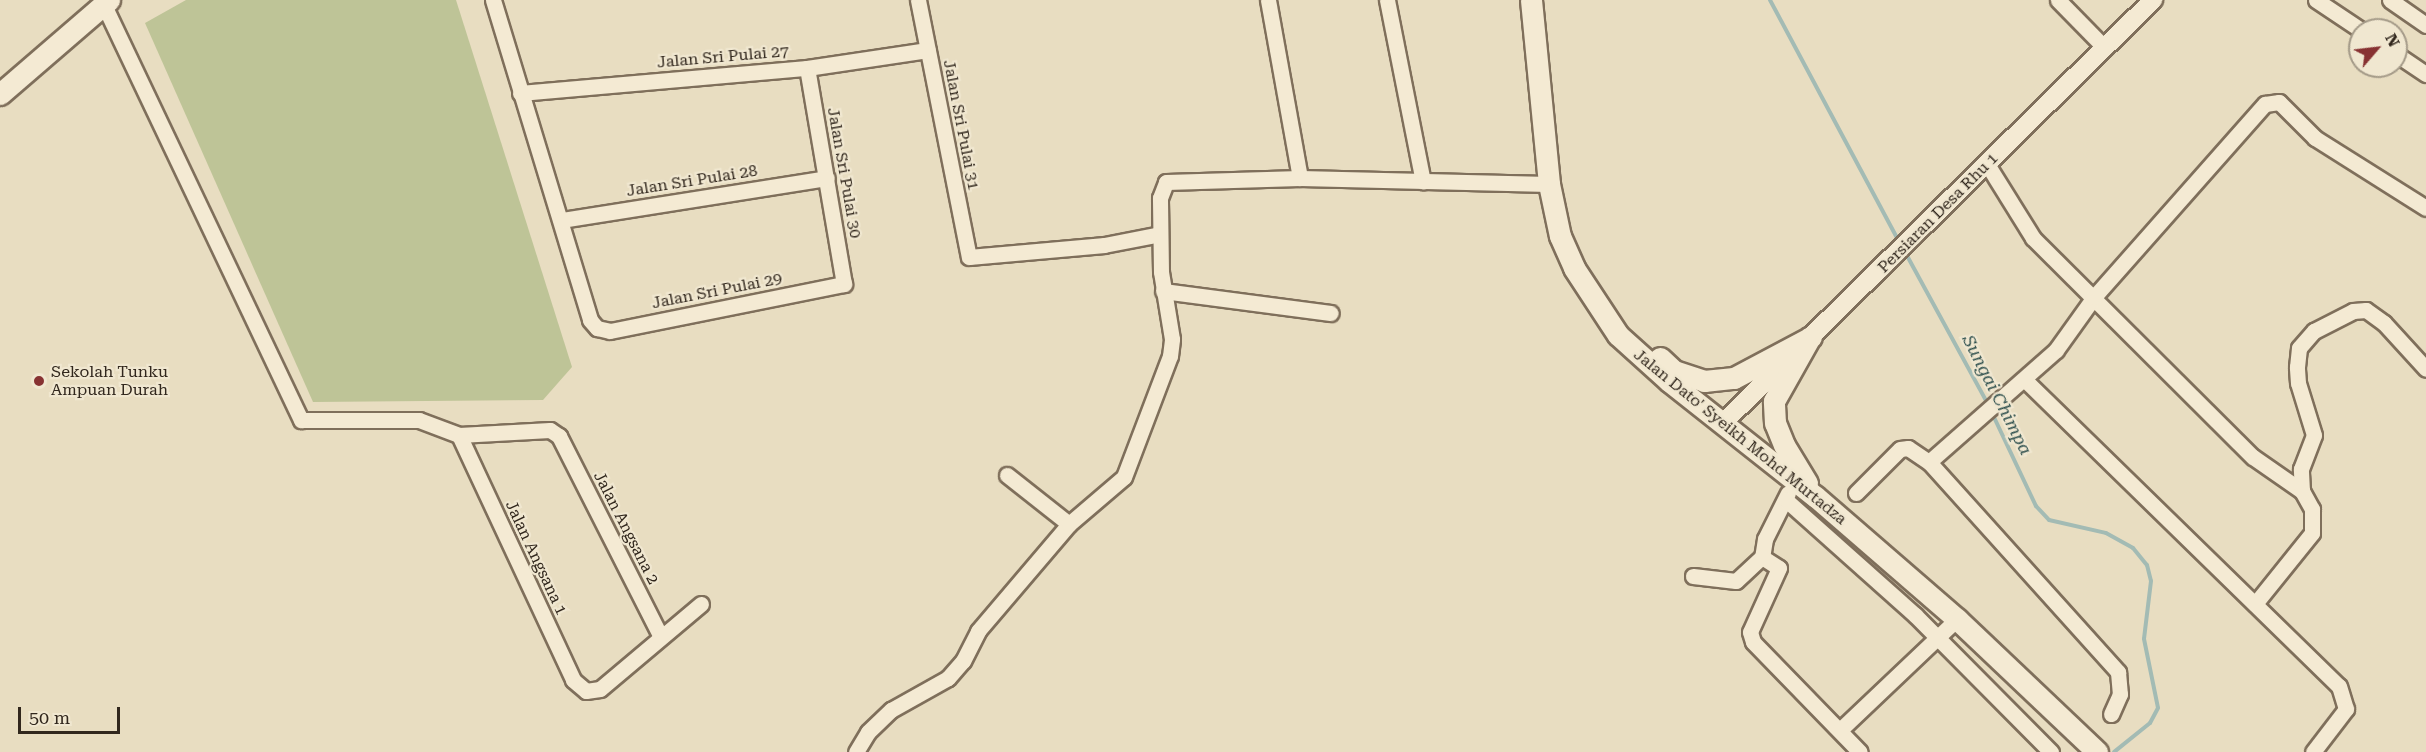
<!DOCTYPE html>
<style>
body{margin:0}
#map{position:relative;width:2426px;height:752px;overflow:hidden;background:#e8ddc1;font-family:"Roboto Serif",serif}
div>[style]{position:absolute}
.green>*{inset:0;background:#bec497}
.stream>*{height:4px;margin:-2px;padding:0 2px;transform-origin:2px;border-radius:2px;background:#a3bbb4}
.roads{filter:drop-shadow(2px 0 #7f6f5b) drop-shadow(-2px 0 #7f6f5b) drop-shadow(0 2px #7f6f5b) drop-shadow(0 -2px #7f6f5b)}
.minor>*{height:15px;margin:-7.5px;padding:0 7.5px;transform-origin:7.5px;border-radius:7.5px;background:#f4ead3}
.tertiary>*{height:18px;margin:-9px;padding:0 9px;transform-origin:9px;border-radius:9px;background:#f4ead3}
.secondary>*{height:21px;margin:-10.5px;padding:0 10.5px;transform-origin:10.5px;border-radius:10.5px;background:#f4ead3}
.dots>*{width:16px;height:16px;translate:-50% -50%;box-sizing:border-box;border:3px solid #f0e7d0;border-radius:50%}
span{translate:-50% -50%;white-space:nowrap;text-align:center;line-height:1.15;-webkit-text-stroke:4.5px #f0e7d0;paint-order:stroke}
.street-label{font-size:16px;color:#31271d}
.poi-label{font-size:16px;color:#31271d}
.left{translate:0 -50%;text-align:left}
.water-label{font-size:18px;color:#2e4f4d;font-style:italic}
.north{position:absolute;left:2348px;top:18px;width:60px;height:60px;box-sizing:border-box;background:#f0e7d0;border:2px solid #a49a88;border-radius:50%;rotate:62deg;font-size:16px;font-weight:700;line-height:24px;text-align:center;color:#31271d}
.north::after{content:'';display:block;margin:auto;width:21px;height:27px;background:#873232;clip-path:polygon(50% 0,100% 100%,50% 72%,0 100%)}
.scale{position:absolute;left:18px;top:707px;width:102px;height:27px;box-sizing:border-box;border:3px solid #31271d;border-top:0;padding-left:8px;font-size:18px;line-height:21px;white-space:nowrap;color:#31271d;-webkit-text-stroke:4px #f0e7d0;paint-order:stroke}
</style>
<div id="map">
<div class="green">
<div style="clip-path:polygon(186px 0,456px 0,572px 367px,543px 400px,313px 402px,145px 23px)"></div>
</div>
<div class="stream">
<div style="left:1770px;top:0;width:276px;rotate:61.9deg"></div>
<div style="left:1905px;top:252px;width:175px;rotate:61.4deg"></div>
<div style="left:1992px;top:413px;width:103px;rotate:64.7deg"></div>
<div style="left:2036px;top:506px;width:19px;rotate:47deg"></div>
<div style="left:2049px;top:520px;width:58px;rotate:12.8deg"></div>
<div style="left:2106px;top:533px;width:31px;rotate:29deg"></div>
<div style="left:2133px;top:548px;width:22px;rotate:51deg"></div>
<div style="left:2147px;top:565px;width:16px;rotate:76deg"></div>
<div style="left:2151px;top:581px;width:58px;rotate:96.9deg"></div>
<div style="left:2144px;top:639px;width:70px;rotate:78.5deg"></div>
<div style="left:2158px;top:708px;width:17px;rotate:118deg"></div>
<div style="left:2150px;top:723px;width:46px;rotate:141.1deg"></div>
</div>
<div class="roads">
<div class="minor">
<div style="left:493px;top:0;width:334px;rotate:73.1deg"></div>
<div style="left:590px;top:320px;width:11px;rotate:49deg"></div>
<div style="left:597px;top:328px;width:13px;rotate:13deg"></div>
<div style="left:610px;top:331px;width:239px;rotate:-11.4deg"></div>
<div style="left:844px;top:284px;width:219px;rotate:-99.7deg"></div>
<div style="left:918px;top:0;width:262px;rotate:78.8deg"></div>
<div style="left:969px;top:257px;width:136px;rotate:-5.1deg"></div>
<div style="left:1104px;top:245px;width:57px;rotate:-11.1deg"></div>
<div style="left:1268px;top:0;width:181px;rotate:79.8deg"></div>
<div style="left:1387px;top:0;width:185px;rotate:78.8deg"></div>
<div style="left:2058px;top:0;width:67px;rotate:45.6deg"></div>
<div style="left:2316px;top:0;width:54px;rotate:33.7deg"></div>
<div style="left:2390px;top:0;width:44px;rotate:34.8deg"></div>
<div style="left:103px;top:3px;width:462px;rotate:64.6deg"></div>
<div style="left:301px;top:420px;width:118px"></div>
<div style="left:419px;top:420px;width:43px;rotate:20.6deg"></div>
<div style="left:459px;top:435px;width:91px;rotate:-3.1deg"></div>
<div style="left:550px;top:430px;width:11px;rotate:34deg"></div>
<div style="left:559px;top:436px;width:223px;rotate:63.1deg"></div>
<div style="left:2396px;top:54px;width:36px;rotate:34deg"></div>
<div style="left:520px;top:93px;width:288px;rotate:-5deg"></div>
<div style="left:807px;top:68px;width:122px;rotate:-8.5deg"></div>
<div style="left:1987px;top:164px;width:87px;rotate:58.1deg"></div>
<div style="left:2033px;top:238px;width:310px;rotate:44.9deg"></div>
<div style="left:2253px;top:457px;width:60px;rotate:34.8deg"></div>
<div style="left:2302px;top:491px;width:21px;rotate:61deg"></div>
<div style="left:2312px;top:509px;width:24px;rotate:90deg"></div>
<div style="left:2312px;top:533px;width:91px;rotate:128.8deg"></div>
<div style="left:562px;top:220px;width:268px;rotate:-9deg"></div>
<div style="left:1163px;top:291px;width:169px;rotate:7.5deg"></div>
<div style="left:2025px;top:380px;width:438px;rotate:44.3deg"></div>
<div style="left:2339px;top:686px;width:24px;rotate:73deg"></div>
<div style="left:2346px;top:709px;width:54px;rotate:127.5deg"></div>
<div style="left:459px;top:435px;width:270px;rotate:65deg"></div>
<div style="left:573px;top:680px;width:17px;rotate:40deg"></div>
<div style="left:586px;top:691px;width:14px;rotate:-8deg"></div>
<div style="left:600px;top:689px;width:132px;rotate:-40.1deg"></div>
<div style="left:1929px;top:462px;width:169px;rotate:-41.4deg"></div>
<div style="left:2056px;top:350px;width:65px;rotate:-54.4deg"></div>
<div style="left:2094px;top:297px;width:258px;rotate:-48.5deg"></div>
<div style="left:2265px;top:104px;width:14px;rotate:-8deg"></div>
<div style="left:2279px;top:102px;width:51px;rotate:45deg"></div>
<div style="left:2315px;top:138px;width:131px;rotate:32.2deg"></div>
<div style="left:1007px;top:475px;width:79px;rotate:38.3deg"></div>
<div style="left:2302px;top:491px;width:22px;rotate:-93deg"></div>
<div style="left:2301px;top:469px;width:36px;rotate:-69deg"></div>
<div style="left:2314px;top:435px;width:54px;rotate:-107.1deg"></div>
<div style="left:2298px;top:383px;width:16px;rotate:-94deg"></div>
<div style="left:2297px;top:367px;width:19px;rotate:-84deg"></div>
<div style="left:2299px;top:348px;width:23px;rotate:-49deg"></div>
<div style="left:2314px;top:331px;width:44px;rotate:-27.1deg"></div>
<div style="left:2353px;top:311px;width:13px;rotate:-4deg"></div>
<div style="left:2366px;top:310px;width:22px;rotate:36deg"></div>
<div style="left:2384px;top:323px;width:62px;rotate:47.6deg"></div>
<div style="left:1788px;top:493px;width:51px;rotate:116.6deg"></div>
<div style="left:1765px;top:539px;width:18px;rotate:99deg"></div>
<div style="left:1762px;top:557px;width:20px;rotate:33deg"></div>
<div style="left:1779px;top:568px;width:70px;rotate:114.4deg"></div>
<div style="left:1750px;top:632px;width:10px;rotate:73deg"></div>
<div style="left:1753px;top:642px;width:153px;rotate:45.8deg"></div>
<div style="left:1856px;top:493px;width:62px;rotate:-45deg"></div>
<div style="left:1900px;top:449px;width:8px;rotate:-7deg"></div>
<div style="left:1908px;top:448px;width:25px;rotate:34deg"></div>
<div style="left:1929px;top:462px;width:283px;rotate:48deg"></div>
<div style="left:2118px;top:672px;width:22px;rotate:85deg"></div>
<div style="left:2120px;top:694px;width:22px;rotate:114deg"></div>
<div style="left:1786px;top:500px;width:173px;rotate:41.7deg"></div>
<div style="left:1915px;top:615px;width:193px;rotate:45.2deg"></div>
<div style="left:1693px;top:576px;width:43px;rotate:6.6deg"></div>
<div style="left:1736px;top:581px;width:35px;rotate:-43deg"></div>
<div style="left:1840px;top:730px;width:161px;rotate:-43.5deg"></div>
<div style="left:856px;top:752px;width:23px;rotate:-59deg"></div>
<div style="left:868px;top:732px;width:32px;rotate:-44deg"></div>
<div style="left:891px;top:710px;width:65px;rotate:-29.3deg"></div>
<div style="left:948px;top:678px;width:23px;rotate:-49deg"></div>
<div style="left:963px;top:661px;width:34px;rotate:-63deg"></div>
<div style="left:978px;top:631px;width:140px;rotate:-49.6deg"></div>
<div style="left:1069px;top:524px;width:72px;rotate:-40.5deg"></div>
<div style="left:1124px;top:477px;width:129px;rotate:-69.2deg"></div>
<div style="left:1170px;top:356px;width:17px;rotate:-83deg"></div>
<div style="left:1172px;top:339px;width:68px;rotate:-99.3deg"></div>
<div style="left:1161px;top:272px;width:74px;rotate:-90.8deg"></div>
<div style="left:1160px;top:198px;width:17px;rotate:-69deg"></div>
<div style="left:1166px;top:182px;width:134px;rotate:-1.7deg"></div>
<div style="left:1300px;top:178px;width:249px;rotate:1.4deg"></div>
</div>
<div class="tertiary">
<div style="left:1722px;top:424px;width:605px;rotate:-44.53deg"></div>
</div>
<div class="secondary">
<div style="left:1531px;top:0;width:185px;rotate:84.4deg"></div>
<div style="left:1549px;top:184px;width:53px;rotate:78.1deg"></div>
<div style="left:1560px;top:236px;width:35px;rotate:66deg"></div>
<div style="left:1574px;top:268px;width:80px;rotate:56.7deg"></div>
<div style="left:1618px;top:335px;width:69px;rotate:42deg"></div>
<div style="left:1669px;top:381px;width:187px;rotate:38.3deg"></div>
<div style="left:1816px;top:497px;width:186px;rotate:40.9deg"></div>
<div style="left:1957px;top:619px;width:193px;rotate:43.5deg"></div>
<div style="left:0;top:94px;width:144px;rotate:-40.8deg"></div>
<div style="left:1660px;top:358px;width:19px;rotate:43deg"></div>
<div style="left:1674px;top:371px;width:32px;rotate:18deg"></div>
<div style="left:1704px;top:381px;width:30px;rotate:-6deg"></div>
<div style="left:1734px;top:378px;width:87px;rotate:-28deg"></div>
<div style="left:1807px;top:483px;width:44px;rotate:-121.2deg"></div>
<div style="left:1784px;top:445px;width:24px;rotate:-112deg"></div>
<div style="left:1775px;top:423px;width:22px;rotate:-93deg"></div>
<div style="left:1774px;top:401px;width:73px;rotate:-60.6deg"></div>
</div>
</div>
<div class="dots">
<div style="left:39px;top:381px;background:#873232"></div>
</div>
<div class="street-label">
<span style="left:723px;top:57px;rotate:-5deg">Jalan Sri Pulai 27</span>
<span style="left:961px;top:125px;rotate:79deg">Jalan Sri Pulai 31</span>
<span style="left:844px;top:173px;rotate:80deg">Jalan Sri Pulai 30</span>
<span style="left:692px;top:181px;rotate:-9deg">Jalan Sri Pulai 28</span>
<span style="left:1938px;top:213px;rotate:-45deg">Persiaran Desa Rhu 1</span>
<span style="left:717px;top:291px;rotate:-11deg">Jalan Sri Pulai 29</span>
<span style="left:1740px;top:437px;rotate:39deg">Jalan Dato' Syeikh Mohd Murtadza</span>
<span style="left:626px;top:528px;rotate:63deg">Jalan Angsana 2</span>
<span style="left:536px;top:558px;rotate:65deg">Jalan Angsana 1</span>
</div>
<div class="poi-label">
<span class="left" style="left:51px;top:381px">Sekolah Tunku<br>Ampuan Durah</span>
</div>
<div class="water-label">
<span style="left:1997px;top:395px;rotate:63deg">Sungai Chimpa</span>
</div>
<div class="north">N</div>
<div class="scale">50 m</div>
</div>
